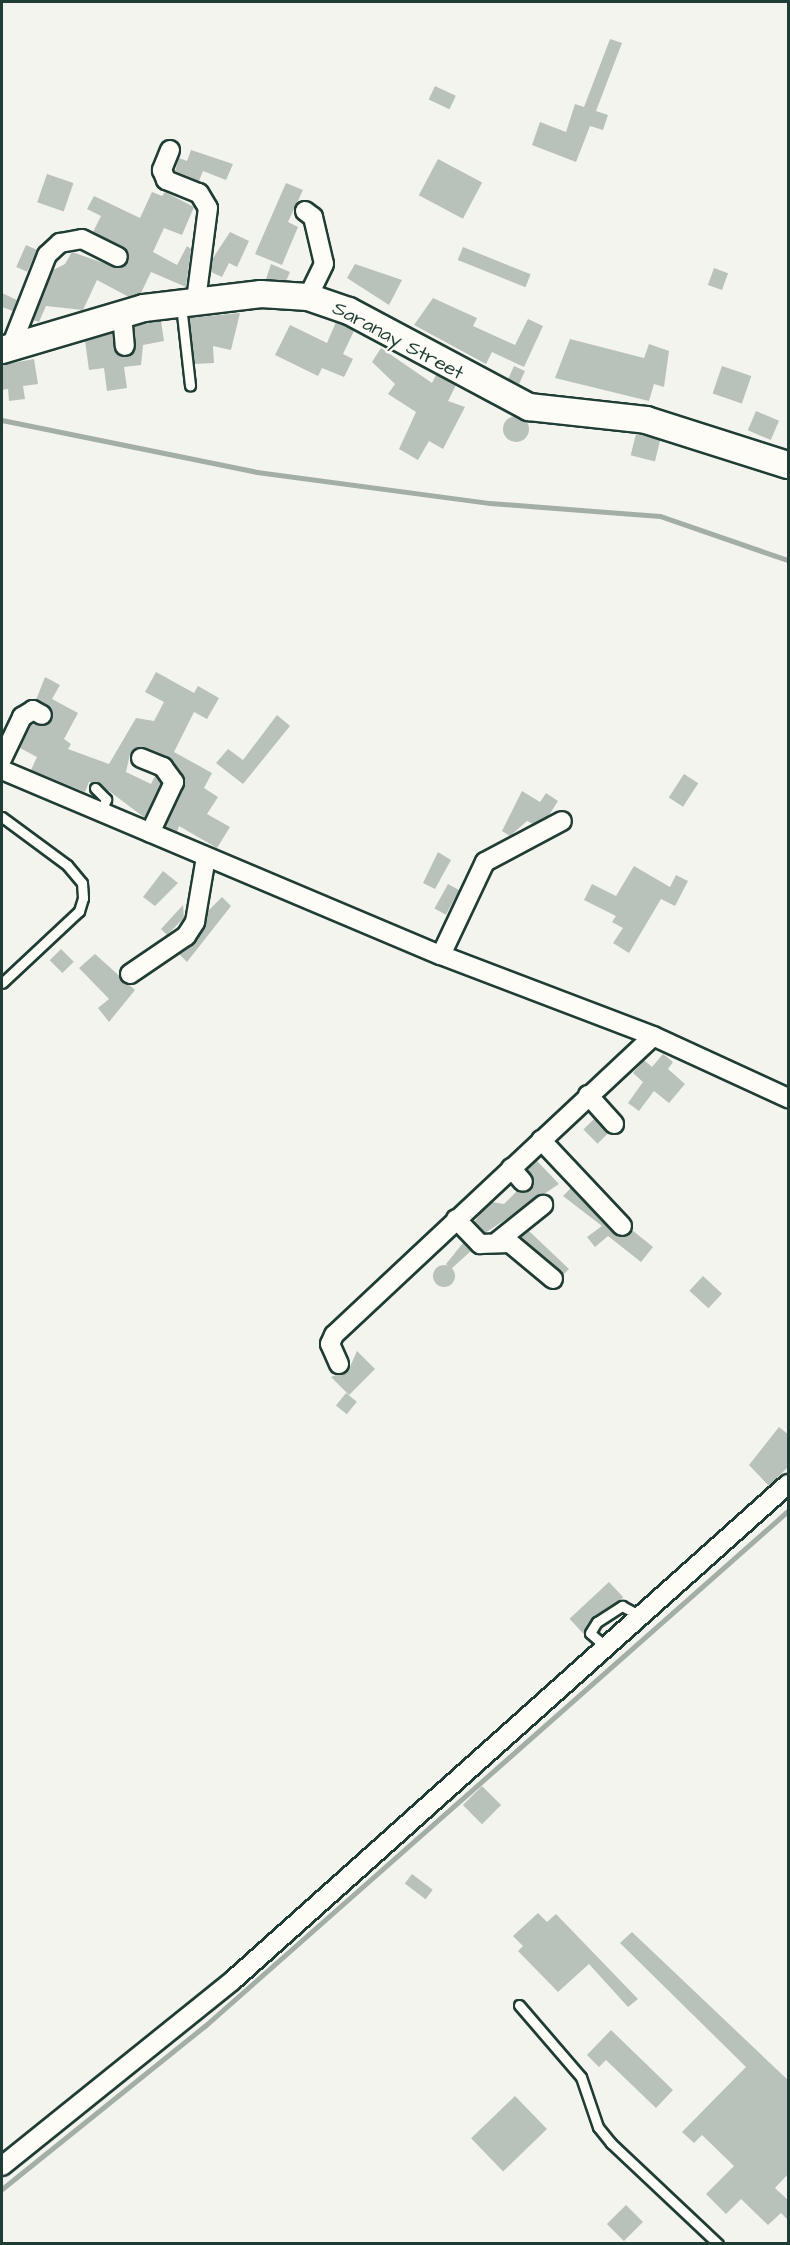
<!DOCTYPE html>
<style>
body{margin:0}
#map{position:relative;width:790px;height:2245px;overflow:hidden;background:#f4f4ef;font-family:"Architects Daughter",sans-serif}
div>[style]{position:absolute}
.stream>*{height:4.5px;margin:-2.25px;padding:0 2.25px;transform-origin:2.25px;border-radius:2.25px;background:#a3aea7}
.building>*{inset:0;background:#b9c1bb;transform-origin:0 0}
.round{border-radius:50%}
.roads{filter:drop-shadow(2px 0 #1f3d34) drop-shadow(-2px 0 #1f3d34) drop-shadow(0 2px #1f3d34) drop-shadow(0 -2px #1f3d34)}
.lane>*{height:9px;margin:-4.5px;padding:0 4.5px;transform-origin:4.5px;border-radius:4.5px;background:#fdfcf7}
.street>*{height:18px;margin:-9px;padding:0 9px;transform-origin:9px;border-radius:9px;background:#fdfcf7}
.secondary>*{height:26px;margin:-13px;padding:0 13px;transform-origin:13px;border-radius:13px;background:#fdfcf7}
span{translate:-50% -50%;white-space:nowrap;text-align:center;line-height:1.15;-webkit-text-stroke:4.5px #fdfcf7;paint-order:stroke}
.street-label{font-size:20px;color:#1f3d34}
.frame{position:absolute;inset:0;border:3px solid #1f3d34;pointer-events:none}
</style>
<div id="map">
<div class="stream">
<div style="left:2px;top:420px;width:260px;rotate:11.5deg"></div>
<div style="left:257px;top:472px;width:235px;rotate:7.6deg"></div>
<div style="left:490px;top:503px;width:170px;rotate:4.4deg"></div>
<div style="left:660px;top:516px;width:135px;rotate:19deg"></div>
<div style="left:2px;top:2189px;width:260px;rotate:-38.8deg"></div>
<div style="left:205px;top:2026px;width:778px;rotate:-41.46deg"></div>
</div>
<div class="building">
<div style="clip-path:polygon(610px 39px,622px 43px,596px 111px,608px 115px,603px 130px,590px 126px,576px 162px,532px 145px,540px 122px,566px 132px,575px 104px,584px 107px)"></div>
<div style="left:435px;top:86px;width:23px;height:15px;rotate:25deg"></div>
<div style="clip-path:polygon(191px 150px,233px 164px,226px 180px,203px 171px,199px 181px,175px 171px,179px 158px,187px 161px)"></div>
<div style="left:438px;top:159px;width:50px;height:41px;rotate:28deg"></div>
<div style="left:47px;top:174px;width:28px;height:30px;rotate:19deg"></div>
<div style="clip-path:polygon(286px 183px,303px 190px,288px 222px,298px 227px,282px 265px,255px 254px)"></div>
<div style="clip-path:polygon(152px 192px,162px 196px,165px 192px,194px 207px,182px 235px,164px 228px,153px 252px,177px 265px,187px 246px,191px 249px,186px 287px,151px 272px,141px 293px,129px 297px,97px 280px,83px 310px,46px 306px,39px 322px,33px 320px,53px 270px,65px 264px,72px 252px,118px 268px,128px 261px,124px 247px,93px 232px,101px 216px,87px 209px,94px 196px,140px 218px)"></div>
<div style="clip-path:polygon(230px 232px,249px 241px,237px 267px,229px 263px,222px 277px,211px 272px,213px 258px)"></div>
<div style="left:26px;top:245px;width:12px;height:24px;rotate:24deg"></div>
<div style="left:463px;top:247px;width:73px;height:14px;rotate:22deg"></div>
<div style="clip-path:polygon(271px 264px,290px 272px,286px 281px,266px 279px)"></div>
<div style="clip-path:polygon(355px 264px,402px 280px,389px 305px,347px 278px)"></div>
<div style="left:714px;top:268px;width:15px;height:18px;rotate:20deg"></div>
<div style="clip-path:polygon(2px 293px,17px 300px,13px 311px,2px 307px)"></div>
<div style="clip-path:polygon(433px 298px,477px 318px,473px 326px,515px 345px,528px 319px,543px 326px,524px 367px,492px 352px,486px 364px,414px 325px)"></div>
<div style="clip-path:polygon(240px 313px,231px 350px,213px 346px,214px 363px,194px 364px,189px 318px)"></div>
<div style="clip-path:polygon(161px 321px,164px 341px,143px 345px,141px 365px,124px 367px,127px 388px,107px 391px,104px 368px,89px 370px,85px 341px,112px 333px,116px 352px,127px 357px,135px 350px,134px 326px)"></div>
<div style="clip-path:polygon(336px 322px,354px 331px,343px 354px,353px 359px,344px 377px,322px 368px,318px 376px,275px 355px,290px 325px,327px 343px)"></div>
<div style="clip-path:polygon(570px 339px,644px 358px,649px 344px,669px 351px,664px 387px,654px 384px,649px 401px,555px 378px)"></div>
<div style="clip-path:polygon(381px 348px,432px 383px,436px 375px,456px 385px,448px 401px,465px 407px,443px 449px,429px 441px,418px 460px,399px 449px,416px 412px,388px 394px,395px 384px,372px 362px)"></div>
<div style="clip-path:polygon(34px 359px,38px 384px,23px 386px,25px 399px,9px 401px,8px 389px,2px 390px,2px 365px)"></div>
<div style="left:514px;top:366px;width:12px;height:14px;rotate:24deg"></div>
<div style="left:722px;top:366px;width:31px;height:29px;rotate:19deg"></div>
<div style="left:756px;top:411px;width:25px;height:21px;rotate:23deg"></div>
<div class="round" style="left:503px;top:416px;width:26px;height:26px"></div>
<div style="left:636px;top:434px;width:25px;height:22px;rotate:14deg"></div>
<div style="clip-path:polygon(156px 672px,194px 693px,198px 686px,219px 698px,207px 719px,194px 712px,174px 752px,212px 773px,204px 788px,218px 797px,207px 814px,230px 827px,217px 848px,179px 826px,177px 832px,165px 827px,185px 782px,167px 757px,140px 747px,130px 754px,126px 772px,151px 784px,155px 776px,161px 783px,145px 818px,97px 782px,89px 782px,85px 792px,31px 770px,37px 757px,20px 748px,31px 725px,52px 720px,51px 709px,36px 700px,45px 677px,60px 685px,52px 699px,78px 713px,64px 739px,71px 744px,68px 749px,109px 764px,136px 718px,154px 721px,164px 702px,145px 692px)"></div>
<div style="clip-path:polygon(277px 715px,290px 726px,243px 784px,216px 763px,228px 749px,243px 760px)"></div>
<div style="left:684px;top:774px;width:17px;height:28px;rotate:33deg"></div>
<div style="clip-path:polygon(522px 791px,540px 802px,546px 793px,558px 801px,549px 815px,533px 824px,527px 821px,510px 836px,502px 831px)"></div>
<div style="clip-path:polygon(438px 852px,451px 860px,435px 889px,423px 883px)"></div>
<div style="clip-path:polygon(634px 866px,670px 887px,676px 875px,688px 881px,675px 906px,661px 899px,629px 953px,613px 943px,623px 928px,612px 922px,616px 916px,584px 900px,592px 884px,616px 896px)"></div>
<div style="clip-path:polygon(163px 871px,178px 883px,155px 906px,143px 897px)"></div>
<div style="left:448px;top:884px;width:13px;height:28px;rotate:29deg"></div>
<div style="clip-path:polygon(222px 897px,231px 906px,187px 962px,179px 954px,195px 942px,208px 911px)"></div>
<div style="clip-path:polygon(183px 905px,184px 918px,167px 935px,161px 929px)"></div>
<div style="left:61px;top:949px;width:18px;height:16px;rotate:45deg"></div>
<div style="clip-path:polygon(95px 954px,135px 990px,109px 1022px,98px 1008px,109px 999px,79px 968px)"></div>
<div style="clip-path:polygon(663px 1054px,673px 1062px,668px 1069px,685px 1084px,669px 1103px,654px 1091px,639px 1111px,628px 1103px,643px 1082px,633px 1073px,644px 1060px,652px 1067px)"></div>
<div style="left:594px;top:1119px;width:20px;height:15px;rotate:45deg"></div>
<div style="clip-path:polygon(537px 1161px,559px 1184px,485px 1233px,474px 1222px,481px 1213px,492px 1202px,504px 1204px,517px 1191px,531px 1190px,534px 1181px,527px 1169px)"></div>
<div style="clip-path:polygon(571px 1188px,614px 1234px,624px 1237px,632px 1230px,653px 1247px,641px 1262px,608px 1236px,595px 1247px,587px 1237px,602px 1226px,563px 1196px)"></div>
<div style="clip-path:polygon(529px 1231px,569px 1269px,563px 1275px,521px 1237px)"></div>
<div style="clip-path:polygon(463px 1243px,471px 1251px,451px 1269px,446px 1264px)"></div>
<div class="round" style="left:433px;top:1265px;width:22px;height:22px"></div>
<div style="left:703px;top:1276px;width:26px;height:20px;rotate:43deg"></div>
<div style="clip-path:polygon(357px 1351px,375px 1369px,349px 1395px,331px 1377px,348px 1371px)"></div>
<div style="left:346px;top:1393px;width:14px;height:16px;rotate:39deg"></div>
<div style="clip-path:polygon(779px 1427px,789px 1435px,789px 1466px,769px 1486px,749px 1465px)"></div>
<div style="left:609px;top:1582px;width:21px;height:54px;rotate:47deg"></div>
<div style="left:482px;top:1786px;width:27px;height:27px;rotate:45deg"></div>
<div style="left:412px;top:1874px;width:26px;height:12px;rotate:37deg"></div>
<div style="clip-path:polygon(538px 1913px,547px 1922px,556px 1914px,638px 1999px,628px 2007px,589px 1964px,558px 1992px,518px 1951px,523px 1946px,513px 1936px)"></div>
<div style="clip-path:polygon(632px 1932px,789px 2081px,789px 2173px,775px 2188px,789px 2201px,789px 2221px,781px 2213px,768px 2225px,741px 2199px,726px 2214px,706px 2194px,734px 2166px,702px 2135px,694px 2143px,682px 2132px,746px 2067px,620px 1943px)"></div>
<div style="clip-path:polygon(611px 2030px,673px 2090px,656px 2108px,606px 2060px,599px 2067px,587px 2055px)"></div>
<div style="left:515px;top:2096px;width:46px;height:61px;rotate:46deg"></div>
<div style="left:626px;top:2205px;width:24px;height:27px;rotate:45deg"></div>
</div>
<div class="roads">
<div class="lane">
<div style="left:181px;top:305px;width:81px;rotate:83.6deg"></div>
<div style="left:95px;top:788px;width:16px;rotate:45deg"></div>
<div style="left:106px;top:799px;width:15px;rotate:110deg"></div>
<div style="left:2px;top:817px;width:81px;rotate:36.4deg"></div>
<div style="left:67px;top:865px;width:23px;rotate:50deg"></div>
<div style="left:82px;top:883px;width:15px;rotate:86deg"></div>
<div style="left:83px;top:898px;width:14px;rotate:107deg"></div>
<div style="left:79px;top:911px;width:105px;rotate:136.9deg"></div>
<div style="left:606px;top:1647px;width:21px;rotate:-139deg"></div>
<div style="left:590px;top:1633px;width:13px;rotate:-58deg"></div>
<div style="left:597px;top:1622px;width:30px;rotate:-33deg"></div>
<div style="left:622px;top:1606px;width:21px;rotate:28deg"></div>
<div style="left:519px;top:2005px;width:95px;rotate:49.3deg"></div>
<div style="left:581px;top:2077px;width:53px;rotate:71.2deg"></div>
<div style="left:598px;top:2127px;width:21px;rotate:51deg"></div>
<div style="left:611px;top:2143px;width:147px;rotate:43.3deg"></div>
</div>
<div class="street">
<div style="left:170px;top:150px;width:22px;rotate:112deg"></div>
<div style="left:162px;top:170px;width:11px;rotate:68deg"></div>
<div style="left:166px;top:180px;width:35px;rotate:22deg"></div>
<div style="left:199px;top:193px;width:17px;rotate:59deg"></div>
<div style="left:208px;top:208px;width:94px;rotate:97.4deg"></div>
<div style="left:305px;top:211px;width:10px;rotate:37deg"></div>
<div style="left:313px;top:217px;width:48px;rotate:76.8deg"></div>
<div style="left:324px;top:264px;width:37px;rotate:116deg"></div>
<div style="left:122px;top:314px;width:32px;rotate:85deg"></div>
<div style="left:10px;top:349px;width:101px;rotate:-68.5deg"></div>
<div style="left:47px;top:255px;width:18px;rotate:-43deg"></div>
<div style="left:60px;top:243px;width:22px;rotate:-10deg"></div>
<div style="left:82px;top:239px;width:40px;rotate:26.6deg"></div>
<div style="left:141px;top:758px;width:24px;rotate:22deg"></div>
<div style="left:163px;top:767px;width:19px;rotate:54deg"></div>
<div style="left:174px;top:782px;width:56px;rotate:115.2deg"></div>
<div style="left:2px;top:759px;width:47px;rotate:-64.5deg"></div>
<div style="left:22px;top:717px;width:13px;rotate:-32deg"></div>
<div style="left:33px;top:710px;width:10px;rotate:29deg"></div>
<div style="left:2px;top:770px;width:476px;rotate:22.9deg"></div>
<div style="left:441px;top:955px;width:227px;rotate:20.9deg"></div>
<div style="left:653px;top:1036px;width:149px;rotate:24.7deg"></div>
<div style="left:441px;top:955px;width:103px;rotate:-64.7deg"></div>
<div style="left:485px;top:862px;width:87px;rotate:-28deg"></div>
<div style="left:130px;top:974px;width:68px;rotate:-34.2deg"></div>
<div style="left:186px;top:936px;width:17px;rotate:-57deg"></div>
<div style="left:195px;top:922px;width:66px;rotate:-80.4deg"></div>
<div style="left:588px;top:1095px;width:39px;rotate:48deg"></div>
<div style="left:541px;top:1140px;width:118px;rotate:46.7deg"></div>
<div style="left:511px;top:1168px;width:18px;rotate:49deg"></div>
<div style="left:456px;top:1219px;width:35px;rotate:46deg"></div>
<div style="left:480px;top:1244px;width:30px;rotate:-2deg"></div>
<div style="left:510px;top:1243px;width:56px;rotate:39.9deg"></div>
<div style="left:498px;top:1241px;width:58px;rotate:-38.7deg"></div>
<div style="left:339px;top:1364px;width:22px;rotate:-114deg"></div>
<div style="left:330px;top:1344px;width:10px;rotate:-66deg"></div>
<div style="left:334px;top:1335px;width:437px;rotate:-43.1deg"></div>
<div style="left:2px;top:2166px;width:295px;rotate:-38.8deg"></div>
<div style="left:232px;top:1981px;width:746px;rotate:-41.79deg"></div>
</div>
<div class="secondary">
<div style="left:2px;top:350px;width:148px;rotate:-16.5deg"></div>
<div style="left:144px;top:308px;width:118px;rotate:-6.8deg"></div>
<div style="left:261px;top:294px;width:47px;rotate:3.7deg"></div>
<div style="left:308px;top:297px;width:43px;rotate:18.9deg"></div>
<div style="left:349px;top:311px;width:204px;rotate:28.1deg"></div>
<div style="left:529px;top:407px;width:118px;rotate:6.3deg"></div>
<div style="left:646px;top:420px;width:149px;rotate:17.6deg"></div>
</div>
</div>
<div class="street-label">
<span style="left:398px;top:341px;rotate:28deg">Saranay Street</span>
</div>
<div class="frame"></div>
</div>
